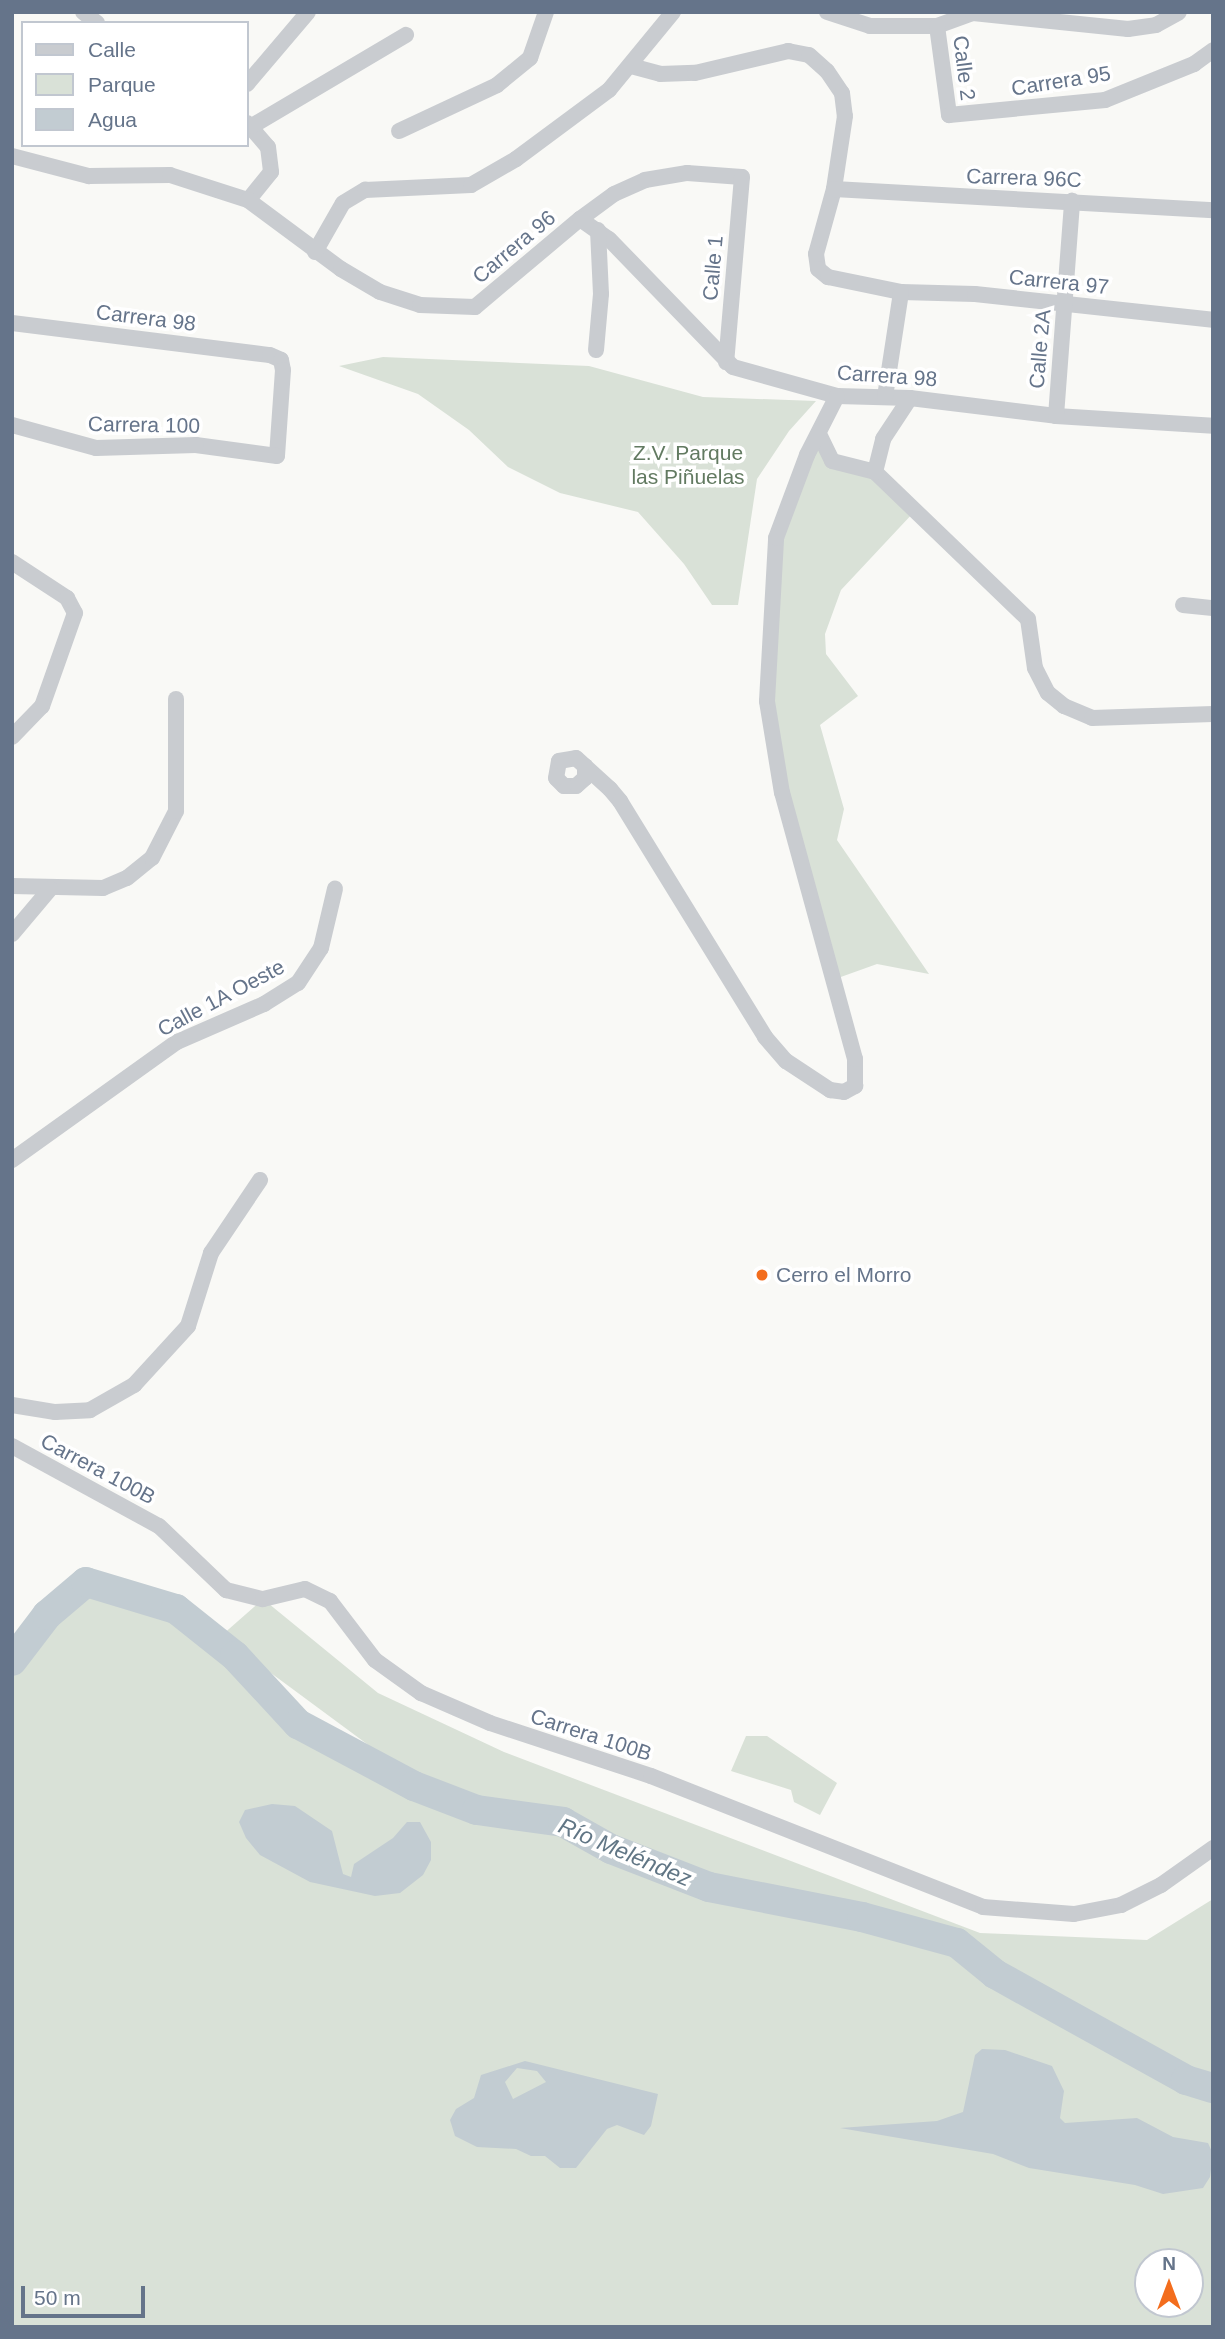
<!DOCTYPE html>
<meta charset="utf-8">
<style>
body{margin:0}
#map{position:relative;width:1225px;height:2339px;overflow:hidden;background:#f9f9f6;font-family:Helvetica,sans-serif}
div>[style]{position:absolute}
.green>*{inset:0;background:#d9e1d7}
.water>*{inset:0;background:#c2ccd2}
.river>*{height:30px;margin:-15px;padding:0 15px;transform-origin:15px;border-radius:15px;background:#c2ccd2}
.street>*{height:16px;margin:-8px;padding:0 8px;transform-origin:8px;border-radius:8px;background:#c9ccd0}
.dots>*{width:19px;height:19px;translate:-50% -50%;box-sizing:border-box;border:4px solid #fff;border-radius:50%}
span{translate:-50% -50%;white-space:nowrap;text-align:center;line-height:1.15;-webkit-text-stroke:7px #fff;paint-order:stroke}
.street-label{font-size:21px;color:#65748a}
.park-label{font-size:21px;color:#627a61}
.poi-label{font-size:21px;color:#65748a}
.left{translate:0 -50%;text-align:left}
.water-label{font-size:23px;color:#617685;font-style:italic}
.frame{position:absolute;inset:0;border:14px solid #65748a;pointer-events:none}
.legend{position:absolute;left:21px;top:21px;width:228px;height:126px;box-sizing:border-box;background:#fff;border:2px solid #c1c7d0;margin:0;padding:9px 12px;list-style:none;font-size:21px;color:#65748a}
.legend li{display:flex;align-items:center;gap:14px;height:35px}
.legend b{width:35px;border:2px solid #c1c7d0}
.north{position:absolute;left:1134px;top:2248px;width:70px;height:70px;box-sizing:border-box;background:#fff;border:2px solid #c1c7d0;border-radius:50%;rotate:0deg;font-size:19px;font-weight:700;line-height:28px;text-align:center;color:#65748a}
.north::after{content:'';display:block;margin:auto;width:24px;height:32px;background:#f36d1d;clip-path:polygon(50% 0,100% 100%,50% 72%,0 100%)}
.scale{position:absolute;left:21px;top:2286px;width:124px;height:32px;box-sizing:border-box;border:4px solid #65748a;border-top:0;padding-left:9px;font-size:21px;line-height:24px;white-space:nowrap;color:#65748a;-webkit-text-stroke:5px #fff;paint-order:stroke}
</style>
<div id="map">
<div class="green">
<div style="clip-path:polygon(383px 357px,589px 366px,703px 397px,816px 401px,789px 431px,757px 479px,738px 605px,712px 605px,684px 564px,638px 512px,560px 493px,508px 467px,469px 430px,418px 394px,339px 366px)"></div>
<div style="clip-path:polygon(819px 438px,831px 461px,875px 474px,914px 512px,841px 590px,825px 634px,826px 654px,858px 696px,820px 725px,844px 809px,837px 840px,929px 974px,877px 964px,838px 978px,785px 793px,772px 707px,779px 539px)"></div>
<div style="clip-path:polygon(evenodd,86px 1582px,176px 1609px,235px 1656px,298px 1724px,436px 1795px,221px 1636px,263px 1599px,378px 1693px,504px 1752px,980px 1933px,1147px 1940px,1213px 1899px,1213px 2327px,12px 2327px,12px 1661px,47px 1615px,86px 1582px,1148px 2262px,1190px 2262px,1190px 2304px,1148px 2304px,1148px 2262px)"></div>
<div style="clip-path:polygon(746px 1736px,767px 1736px,837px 1783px,820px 1815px,794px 1802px,791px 1790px,731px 1771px)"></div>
</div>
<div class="water">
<div style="clip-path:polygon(272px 1804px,295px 1806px,332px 1831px,343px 1874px,351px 1877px,354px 1864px,393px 1838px,407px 1822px,420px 1822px,431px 1842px,431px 1860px,423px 1875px,400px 1893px,375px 1896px,310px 1882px,260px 1855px,246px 1838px,239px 1822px,245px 1810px)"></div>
<div style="clip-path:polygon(982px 2049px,1005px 2050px,1052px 2066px,1064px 2091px,1060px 2118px,1065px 2123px,1137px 2118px,1173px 2137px,1208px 2143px,1213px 2154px,1210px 2177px,1203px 2188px,1163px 2194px,1135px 2185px,1029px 2168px,993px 2154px,840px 2128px,937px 2121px,963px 2112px,975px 2055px)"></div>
<div style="clip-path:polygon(evenodd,525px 2061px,658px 2094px,651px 2126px,644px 2135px,617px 2125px,607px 2129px,576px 2168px,560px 2168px,545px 2156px,531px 2156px,516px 2149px,477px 2147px,455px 2136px,450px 2120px,456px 2109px,474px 2098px,481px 2075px,525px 2061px,517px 2068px,537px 2071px,546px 2082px,513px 2099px,505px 2082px,517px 2068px)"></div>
</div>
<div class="river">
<div style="left:12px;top:1661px;width:58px;rotate:-52.7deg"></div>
<div style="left:47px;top:1615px;width:51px;rotate:-40.2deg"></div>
<div style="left:86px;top:1582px;width:94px;rotate:16.7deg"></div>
<div style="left:176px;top:1609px;width:75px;rotate:38.5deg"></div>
<div style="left:235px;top:1656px;width:93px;rotate:47.2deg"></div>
<div style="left:298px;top:1724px;width:132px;rotate:28.1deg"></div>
<div style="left:414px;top:1786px;width:67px;rotate:20.9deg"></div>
<div style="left:477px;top:1810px;width:87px;rotate:7.9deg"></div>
<div style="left:563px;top:1822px;width:55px;rotate:29.4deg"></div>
<div style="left:611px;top:1849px;width:105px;rotate:21.2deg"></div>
<div style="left:709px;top:1887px;width:156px;rotate:11.1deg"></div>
<div style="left:862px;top:1917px;width:98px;rotate:15.3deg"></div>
<div style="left:957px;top:1943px;width:49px;rotate:39.2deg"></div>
<div style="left:995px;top:1974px;width:218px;rotate:29deg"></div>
<div style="left:1186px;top:2080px;width:28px;rotate:17deg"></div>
</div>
<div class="street">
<div style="left:83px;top:12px;width:18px;rotate:38deg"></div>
<div style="left:827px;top:12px;width:45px;rotate:18deg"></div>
<div style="left:870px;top:26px;width:67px"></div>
<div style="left:937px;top:26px;width:38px;rotate:-20deg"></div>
<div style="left:973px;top:13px;width:156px;rotate:5.9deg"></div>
<div style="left:1128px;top:29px;width:28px;rotate:-8deg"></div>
<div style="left:1156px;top:25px;width:26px;rotate:-29deg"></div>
<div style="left:937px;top:26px;width:90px;rotate:82.3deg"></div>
<div style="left:949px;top:115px;width:157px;rotate:-5.5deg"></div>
<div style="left:1105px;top:100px;width:96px;rotate:-22deg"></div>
<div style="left:1194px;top:64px;width:24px;rotate:-36deg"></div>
<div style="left:631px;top:66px;width:30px;rotate:15deg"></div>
<div style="left:660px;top:74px;width:35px;rotate:-2deg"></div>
<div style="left:695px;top:73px;width:96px;rotate:-13.3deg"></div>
<div style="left:788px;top:51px;width:21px;rotate:11deg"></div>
<div style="left:809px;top:55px;width:24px;rotate:42deg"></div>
<div style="left:827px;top:71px;width:27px;rotate:56deg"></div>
<div style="left:842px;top:93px;width:23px;rotate:83deg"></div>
<div style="left:845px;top:116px;width:74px;rotate:98.6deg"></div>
<div style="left:834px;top:189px;width:67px;rotate:105.5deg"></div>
<div style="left:816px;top:254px;width:15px;rotate:82deg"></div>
<div style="left:818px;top:269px;width:13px;rotate:39deg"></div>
<div style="left:828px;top:277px;width:75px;rotate:11.6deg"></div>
<div style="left:901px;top:292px;width:74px;rotate:1.5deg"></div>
<div style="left:975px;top:294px;width:239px;rotate:6.2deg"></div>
<div style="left:247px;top:84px;width:94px;rotate:-49.7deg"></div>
<div style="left:247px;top:123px;width:32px;rotate:49deg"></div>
<div style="left:268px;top:147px;width:25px;rotate:83deg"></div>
<div style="left:271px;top:172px;width:36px;rotate:129deg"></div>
<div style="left:252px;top:126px;width:179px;rotate:-30.6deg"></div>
<div style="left:399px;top:131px;width:108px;rotate:-25.1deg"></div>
<div style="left:497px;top:85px;width:43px;rotate:-39.3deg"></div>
<div style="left:530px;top:58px;width:49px;rotate:-70.8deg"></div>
<div style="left:12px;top:156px;width:80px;rotate:14.6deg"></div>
<div style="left:89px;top:176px;width:81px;rotate:-0.7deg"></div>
<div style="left:170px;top:175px;width:82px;rotate:17.8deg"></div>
<div style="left:248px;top:200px;width:116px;rotate:36.6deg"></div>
<div style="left:341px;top:269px;width:45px;rotate:30.5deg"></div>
<div style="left:380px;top:292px;width:42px;rotate:18deg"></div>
<div style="left:420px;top:305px;width:55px;rotate:2.1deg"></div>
<div style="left:475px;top:307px;width:137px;rotate:-40deg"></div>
<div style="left:580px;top:219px;width:42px;rotate:-36.3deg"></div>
<div style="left:614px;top:194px;width:34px;rotate:-24deg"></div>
<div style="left:645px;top:180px;width:43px;rotate:-9.5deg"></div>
<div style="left:687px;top:173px;width:55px;rotate:4.2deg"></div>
<div style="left:742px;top:177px;width:186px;rotate:94.9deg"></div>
<div style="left:834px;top:189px;width:380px;rotate:3.2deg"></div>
<div style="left:580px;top:219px;width:35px;rotate:35deg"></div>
<div style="left:609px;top:239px;width:178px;rotate:45.9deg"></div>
<div style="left:733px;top:367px;width:108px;rotate:15.6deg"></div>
<div style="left:837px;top:396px;width:73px;rotate:1.6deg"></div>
<div style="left:910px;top:398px;width:147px;rotate:7deg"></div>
<div style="left:1056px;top:416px;width:157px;rotate:3.6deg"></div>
<div style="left:315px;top:252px;width:56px;rotate:-60.3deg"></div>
<div style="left:343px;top:203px;width:26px;rotate:-31deg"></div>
<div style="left:365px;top:190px;width:106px;rotate:-2.7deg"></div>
<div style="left:471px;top:185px;width:52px;rotate:-30deg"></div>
<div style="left:516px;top:159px;width:116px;rotate:-36.6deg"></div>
<div style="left:609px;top:90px;width:101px;rotate:-50.6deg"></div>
<div style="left:12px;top:323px;width:260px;rotate:7.1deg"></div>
<div style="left:270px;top:355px;width:12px;rotate:24deg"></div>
<div style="left:281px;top:360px;width:10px;rotate:79deg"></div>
<div style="left:283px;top:370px;width:86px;rotate:94deg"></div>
<div style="left:277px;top:456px;width:82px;rotate:-172.3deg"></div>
<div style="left:196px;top:445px;width:100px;rotate:178.3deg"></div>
<div style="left:96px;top:448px;width:87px;rotate:-164.7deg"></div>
<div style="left:596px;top:350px;width:56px;rotate:-84.9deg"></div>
<div style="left:601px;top:294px;width:64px;rotate:-92.7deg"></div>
<div style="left:885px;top:397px;width:106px;rotate:-81.3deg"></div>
<div style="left:1056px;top:416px;width:216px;rotate:-85.7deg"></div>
<div style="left:819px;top:434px;width:30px;rotate:64deg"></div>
<div style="left:832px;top:461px;width:44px;rotate:14.3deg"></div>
<div style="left:875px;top:472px;width:212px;rotate:43.9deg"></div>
<div style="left:1028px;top:619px;width:49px;rotate:81.9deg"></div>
<div style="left:1035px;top:668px;width:28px;rotate:63deg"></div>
<div style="left:1048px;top:693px;width:21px;rotate:39deg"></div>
<div style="left:1064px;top:706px;width:30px;rotate:23deg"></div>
<div style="left:1092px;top:718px;width:121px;rotate:-1.9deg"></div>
<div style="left:875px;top:472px;width:34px;rotate:-76deg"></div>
<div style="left:883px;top:439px;width:49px;rotate:-56.6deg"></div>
<div style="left:12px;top:562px;width:66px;rotate:33.2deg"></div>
<div style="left:67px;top:598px;width:17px;rotate:62deg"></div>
<div style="left:75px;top:613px;width:99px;rotate:109.5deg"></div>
<div style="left:42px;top:706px;width:43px;rotate:134.1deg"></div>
<div style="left:1183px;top:605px;width:30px;rotate:6deg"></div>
<div style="left:585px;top:766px;width:12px;rotate:90deg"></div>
<div style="left:585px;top:778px;width:12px;rotate:138deg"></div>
<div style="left:576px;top:786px;width:12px;rotate:180deg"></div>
<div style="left:564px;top:786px;width:11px;rotate:-135deg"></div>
<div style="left:556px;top:778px;width:17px;rotate:-80deg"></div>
<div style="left:559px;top:761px;width:17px;rotate:-10deg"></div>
<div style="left:576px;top:758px;width:46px;rotate:42.4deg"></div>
<div style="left:610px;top:789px;width:16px;rotate:50deg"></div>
<div style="left:620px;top:801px;width:277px;rotate:58.4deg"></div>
<div style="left:765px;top:1037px;width:32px;rotate:49deg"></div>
<div style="left:786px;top:1061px;width:53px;rotate:33.4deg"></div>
<div style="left:830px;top:1090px;width:14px;rotate:8deg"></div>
<div style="left:844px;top:1092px;width:13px;rotate:-29deg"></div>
<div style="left:855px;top:1086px;width:27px;rotate:-90deg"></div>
<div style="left:855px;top:1059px;width:276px;rotate:-105.3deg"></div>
<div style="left:782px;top:793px;width:93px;rotate:-99.3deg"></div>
<div style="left:767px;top:701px;width:163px;rotate:-86.8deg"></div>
<div style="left:776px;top:538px;width:89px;rotate:-69.5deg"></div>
<div style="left:807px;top:455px;width:66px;rotate:-63deg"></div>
<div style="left:12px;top:886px;width:91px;rotate:1.3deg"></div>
<div style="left:103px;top:888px;width:26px;rotate:-23deg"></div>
<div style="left:127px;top:878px;width:32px;rotate:-39deg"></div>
<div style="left:152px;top:858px;width:53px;rotate:-62.9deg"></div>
<div style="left:176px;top:811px;width:112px;rotate:-90deg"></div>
<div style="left:12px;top:934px;width:59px;rotate:-49.8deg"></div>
<div style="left:12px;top:1160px;width:203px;rotate:-35.6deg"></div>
<div style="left:177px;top:1042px;width:95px;rotate:-23.6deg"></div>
<div style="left:264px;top:1004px;width:40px;rotate:-32deg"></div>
<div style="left:298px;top:983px;width:42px;rotate:-56.7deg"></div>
<div style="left:321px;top:948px;width:61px;rotate:-76.7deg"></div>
<div style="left:12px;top:1405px;width:44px;rotate:9.2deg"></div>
<div style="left:55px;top:1412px;width:35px;rotate:-3deg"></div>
<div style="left:90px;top:1410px;width:51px;rotate:-29.6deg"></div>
<div style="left:134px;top:1385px;width:80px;rotate:-47.5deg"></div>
<div style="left:188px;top:1326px;width:77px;rotate:-72.5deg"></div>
<div style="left:211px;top:1253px;width:88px;rotate:-56.1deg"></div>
<div style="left:12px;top:1446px;width:167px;rotate:28.6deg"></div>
<div style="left:159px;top:1526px;width:93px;rotate:43.7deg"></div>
<div style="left:226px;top:1590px;width:38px;rotate:14deg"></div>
<div style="left:263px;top:1599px;width:43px;rotate:-13.4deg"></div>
<div style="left:305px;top:1589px;width:28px;rotate:26deg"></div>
<div style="left:330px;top:1601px;width:74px;rotate:52.7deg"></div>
<div style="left:375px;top:1660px;width:57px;rotate:35.7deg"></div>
<div style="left:421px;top:1693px;width:75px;rotate:23.5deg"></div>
<div style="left:490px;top:1723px;width:169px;rotate:18.2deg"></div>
<div style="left:651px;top:1776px;width:357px;rotate:21.5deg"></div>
<div style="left:983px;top:1907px;width:91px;rotate:4.4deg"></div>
<div style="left:1074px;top:1914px;width:48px;rotate:-10.8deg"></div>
<div style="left:1121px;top:1905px;width:45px;rotate:-26.6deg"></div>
<div style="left:1161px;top:1885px;width:64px;rotate:-35.4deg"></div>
</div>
<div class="dots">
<div style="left:762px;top:1275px;background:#f36d1d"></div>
</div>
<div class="street-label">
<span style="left:964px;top:68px;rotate:83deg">Calle 2</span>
<span style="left:1061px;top:81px;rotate:-9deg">Carrera 95</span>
<span style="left:1024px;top:178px;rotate:2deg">Carrera 96C</span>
<span style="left:514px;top:247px;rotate:-40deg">Carrera 96</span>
<span style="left:713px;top:268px;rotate:-85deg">Calle 1</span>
<span style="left:1059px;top:282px;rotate:6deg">Carrera 97</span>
<span style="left:146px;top:318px;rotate:7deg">Carrera 98</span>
<span style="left:1040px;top:349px;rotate:-85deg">Calle 2A</span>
<span style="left:887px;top:376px;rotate:4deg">Carrera 98</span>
<span style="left:144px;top:425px;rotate:1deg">Carrera 100</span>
<span style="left:221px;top:998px;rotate:-28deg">Calle 1A Oeste</span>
<span style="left:98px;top:1469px;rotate:28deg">Carrera 100B</span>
<span style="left:591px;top:1735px;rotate:18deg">Carrera 100B</span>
</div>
<div class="park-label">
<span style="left:688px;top:465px">Z.V. Parque<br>las Piñuelas</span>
</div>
<div class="poi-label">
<span class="left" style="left:776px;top:1275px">Cerro el Morro</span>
</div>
<div class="water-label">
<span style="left:625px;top:1852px;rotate:23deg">Río Meléndez</span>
</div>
<div class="frame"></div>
<ul class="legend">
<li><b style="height:9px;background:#c9ccd0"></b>Calle</li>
<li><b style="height:19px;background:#d9e1d7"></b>Parque</li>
<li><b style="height:19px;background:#c2ccd2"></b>Agua</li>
</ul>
<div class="north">N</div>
<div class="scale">50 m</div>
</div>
